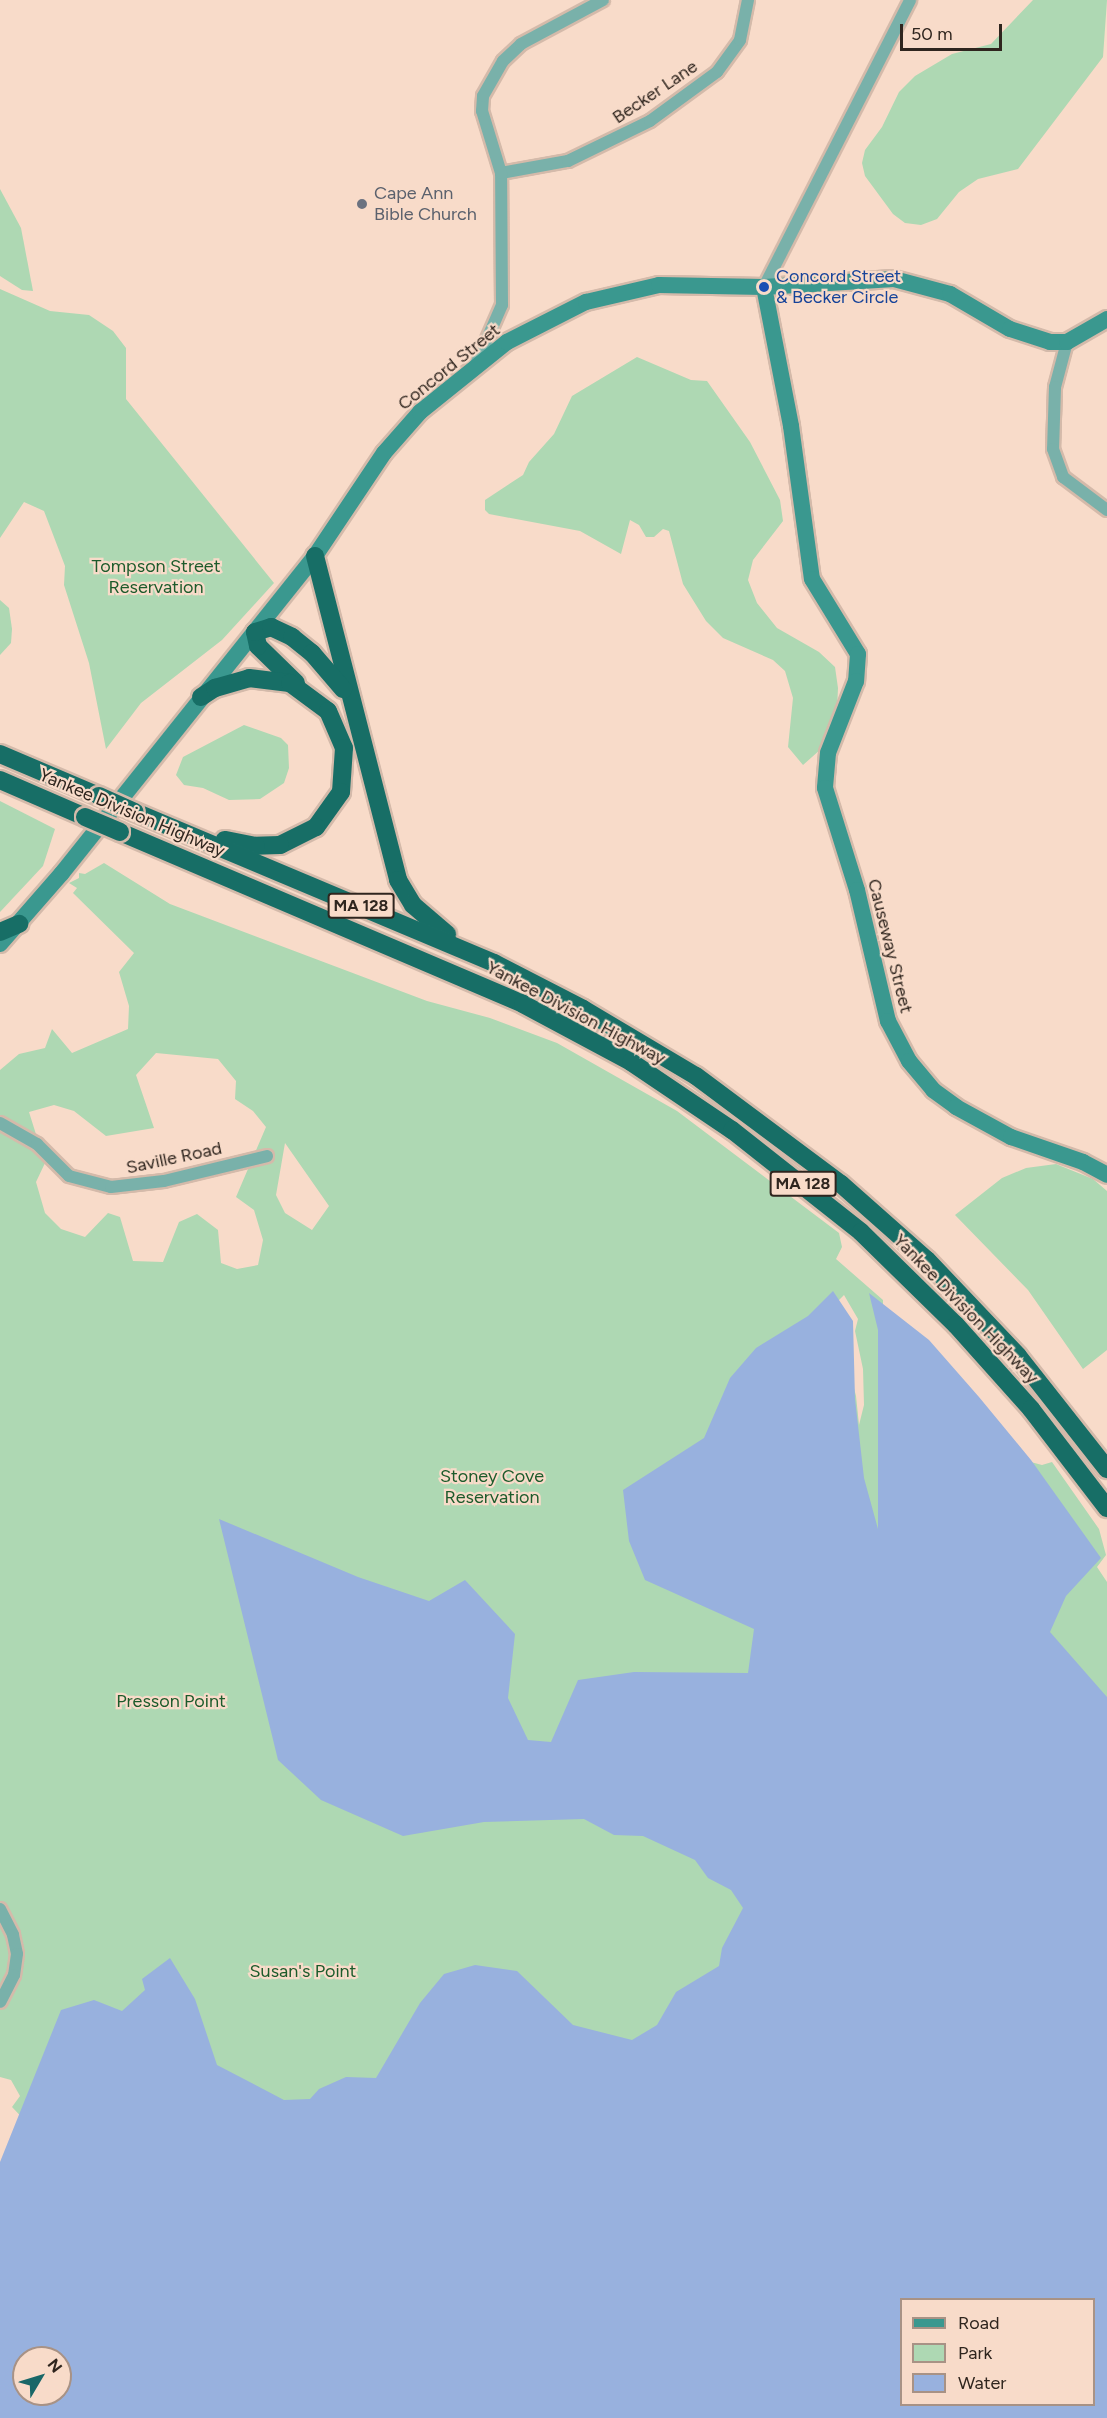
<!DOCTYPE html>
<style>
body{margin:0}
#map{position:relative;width:1107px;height:2418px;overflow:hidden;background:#f8dbc9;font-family:Figtree,sans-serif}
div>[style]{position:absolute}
.green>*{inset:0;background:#aed8b3}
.water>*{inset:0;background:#98b1de}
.roads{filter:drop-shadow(2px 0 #d4baaa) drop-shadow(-2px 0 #d4baaa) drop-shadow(0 2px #d4baaa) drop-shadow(0 -2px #d4baaa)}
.street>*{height:12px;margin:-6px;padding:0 6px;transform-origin:6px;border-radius:6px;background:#79b1aa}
.secondary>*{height:16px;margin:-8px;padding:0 8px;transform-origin:8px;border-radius:8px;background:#3a988f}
.highway>*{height:18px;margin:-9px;padding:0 9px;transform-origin:9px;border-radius:9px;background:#176e66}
.bridges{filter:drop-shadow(2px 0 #d4baaa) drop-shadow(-2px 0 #d4baaa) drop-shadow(0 2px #d4baaa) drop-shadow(0 -2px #d4baaa)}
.highway-bridge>*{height:18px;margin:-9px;padding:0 9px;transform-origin:9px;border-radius:9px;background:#176e66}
.dots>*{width:16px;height:16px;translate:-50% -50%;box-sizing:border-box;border:3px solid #f8dbc9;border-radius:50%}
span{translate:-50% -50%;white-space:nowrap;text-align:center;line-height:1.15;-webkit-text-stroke:4.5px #f8dbc9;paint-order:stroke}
.shield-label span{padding:2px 4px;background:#f8dbc9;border:2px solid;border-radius:4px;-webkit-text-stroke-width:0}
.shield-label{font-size:16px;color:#2f251e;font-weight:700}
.street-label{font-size:18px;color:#2f251e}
.worship-label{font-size:18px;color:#5b616d}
.left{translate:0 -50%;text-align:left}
.transit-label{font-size:18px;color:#164399}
.park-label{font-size:18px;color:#1c5b2b}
.legend{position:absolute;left:900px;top:2298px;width:195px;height:108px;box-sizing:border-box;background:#f8dbc9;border:2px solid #a89285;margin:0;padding:8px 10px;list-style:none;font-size:18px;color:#2f251e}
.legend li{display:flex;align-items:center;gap:12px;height:30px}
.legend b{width:30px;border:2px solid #a89285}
.north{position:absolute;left:12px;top:2346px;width:60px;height:60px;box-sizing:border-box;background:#f8dbc9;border:2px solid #a89285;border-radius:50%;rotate:52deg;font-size:16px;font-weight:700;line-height:24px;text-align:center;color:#2f251e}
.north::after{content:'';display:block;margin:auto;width:21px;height:27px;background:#196768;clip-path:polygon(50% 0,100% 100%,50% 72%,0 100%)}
.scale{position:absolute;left:900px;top:24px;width:102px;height:27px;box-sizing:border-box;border:3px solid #2f251e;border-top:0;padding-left:8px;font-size:18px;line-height:21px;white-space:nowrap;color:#2f251e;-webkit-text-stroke:4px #f8dbc9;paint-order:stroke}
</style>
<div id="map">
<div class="green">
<div style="clip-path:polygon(1033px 0,1107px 0,1103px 57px,1018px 169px,978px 179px,959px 192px,937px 219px,921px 225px,905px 223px,893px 214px,865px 176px,862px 163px,865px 150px,882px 127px,899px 92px,915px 76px,952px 54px,991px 44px)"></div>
<div style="clip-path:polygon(0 189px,21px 228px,33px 291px,22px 290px,0 276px)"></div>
<div style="clip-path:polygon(0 289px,50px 311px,89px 315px,113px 331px,126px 348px,126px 399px,274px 583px,222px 640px,141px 703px,106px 749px,89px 663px,64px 585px,65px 566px,44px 511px,24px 502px,0 538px)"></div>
<div style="clip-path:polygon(637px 357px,691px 380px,707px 381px,750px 442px,780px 500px,783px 521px,753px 560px,748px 580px,757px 603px,777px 628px,819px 652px,835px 667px,838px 688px,837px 710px,821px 749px,803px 765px,788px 747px,793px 698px,785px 671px,773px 660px,723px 638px,706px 621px,683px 584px,669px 531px,663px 529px,654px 537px,646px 537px,639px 525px,630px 520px,621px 554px,580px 531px,489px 514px,485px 510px,485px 500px,523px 475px,529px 462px,554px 434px,572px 396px)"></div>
<div style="clip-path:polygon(0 600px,9px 608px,12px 629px,11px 643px,0 655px)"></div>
<div style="clip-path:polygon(244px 725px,281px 738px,288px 745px,289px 768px,284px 783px,260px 799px,229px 800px,203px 788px,184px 785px,176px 775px,183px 757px)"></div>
<div style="clip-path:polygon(0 801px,55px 829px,43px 866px,0 912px)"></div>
<div style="clip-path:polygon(evenodd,104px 863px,170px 904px,427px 1001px,490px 1018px,557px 1043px,677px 1111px,839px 1233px,842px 1247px,836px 1259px,883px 1300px,883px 1308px,1012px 1457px,1042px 1465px,1052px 1462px,1099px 1529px,1106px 1555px,1097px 1567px,1107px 1582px,1107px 1904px,751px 1881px,749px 1939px,654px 2044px,391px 2073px,308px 2105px,33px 2129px,12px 2107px,20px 2096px,11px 2080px,0 2077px,0 1070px,19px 1054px,45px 1048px,52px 1029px,72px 1053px,128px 1029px,129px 1006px,119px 972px,134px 953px,73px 893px,77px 888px,69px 883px,79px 878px,79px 873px,85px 874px,104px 863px,156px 1053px,218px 1059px,236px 1081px,235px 1099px,253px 1111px,266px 1127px,236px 1197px,254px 1210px,263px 1240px,258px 1265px,237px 1269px,221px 1263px,218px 1230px,197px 1214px,179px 1222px,163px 1262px,133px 1261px,120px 1217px,108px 1213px,85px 1237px,61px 1229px,45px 1213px,36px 1182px,45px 1163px,29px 1112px,54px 1105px,74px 1111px,106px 1136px,154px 1128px,136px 1075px,156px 1053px,104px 863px,285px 1143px,329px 1206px,312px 1230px,285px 1213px,276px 1195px,285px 1143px,104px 863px,844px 1295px,858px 1319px,855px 1331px,863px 1369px,864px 1405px,859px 1425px,856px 1396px,833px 1306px,844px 1295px)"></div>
<div style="clip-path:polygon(1056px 1164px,1093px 1179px,1107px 1191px,1107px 1350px,1083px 1369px,1028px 1290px,955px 1215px,1002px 1178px,1026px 1168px)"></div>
</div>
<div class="water">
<div style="clip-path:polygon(evenodd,833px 1291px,853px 1321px,855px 1399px,864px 1478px,878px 1529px,878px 1330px,869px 1293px,929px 1340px,979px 1397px,1031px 1460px,1101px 1558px,1066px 1596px,1050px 1632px,1107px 1697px,1107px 2418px,0 2418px,0 2162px,61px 2010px,94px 2000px,122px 2011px,145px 1990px,142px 1979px,170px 1958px,195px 1999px,217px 2065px,284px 2100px,310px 2099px,319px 2089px,346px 2077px,376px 2078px,420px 2003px,444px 1974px,475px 1965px,517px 1971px,573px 2025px,632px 2040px,657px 2025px,676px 1992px,719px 1966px,722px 1948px,743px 1908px,731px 1890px,708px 1878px,695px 1860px,643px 1836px,614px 1835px,584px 1819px,484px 1822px,403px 1836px,321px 1800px,278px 1760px,219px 1519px,358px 1577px,429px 1601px,465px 1580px,515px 1634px,508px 1698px,528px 1740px,551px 1742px,578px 1680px,634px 1672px,748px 1673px,754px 1629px,645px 1580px,629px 1541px,623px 1490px,704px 1438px,730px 1378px,756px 1348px,808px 1316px,833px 1291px,902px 2300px,1094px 2300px,1094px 2404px,902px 2404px,902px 2300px,833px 1291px,24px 2358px,60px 2358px,60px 2394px,24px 2394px,24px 2358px)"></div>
</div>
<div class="roads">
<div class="street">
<div style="left:501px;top:173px;width:68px;rotate:-10.2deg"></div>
<div style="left:568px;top:161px;width:91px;rotate:-26deg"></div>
<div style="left:650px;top:121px;width:83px;rotate:-36.2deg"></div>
<div style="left:717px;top:72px;width:39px;rotate:-54deg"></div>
<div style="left:740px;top:40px;width:41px;rotate:-78.7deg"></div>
<div style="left:764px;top:287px;width:322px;rotate:-63deg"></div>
<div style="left:1067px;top:342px;width:47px;rotate:104.9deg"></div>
<div style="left:1055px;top:387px;width:62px;rotate:91.8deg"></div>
<div style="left:1053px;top:449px;width:30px;rotate:70deg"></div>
<div style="left:1063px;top:477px;width:55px;rotate:36.9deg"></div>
<div style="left:474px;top:369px;width:70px;rotate:-66.4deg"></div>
<div style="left:502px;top:305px;width:132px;rotate:-90.4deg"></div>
<div style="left:501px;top:173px;width:65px;rotate:-107deg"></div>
<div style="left:482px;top:111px;width:15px;rotate:-86deg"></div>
<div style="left:483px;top:96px;width:40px;rotate:-60.3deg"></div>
<div style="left:503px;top:61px;width:25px;rotate:-43deg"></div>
<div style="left:521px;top:44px;width:93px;rotate:-28.2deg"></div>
<div style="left:0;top:1123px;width:43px;rotate:29.6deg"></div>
<div style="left:37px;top:1144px;width:45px;rotate:45deg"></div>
<div style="left:69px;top:1176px;width:43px;rotate:14.7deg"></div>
<div style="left:111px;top:1187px;width:53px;rotate:-6.5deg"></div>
<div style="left:164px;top:1181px;width:106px;rotate:-13.6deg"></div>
<div style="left:0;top:1909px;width:29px;rotate:63deg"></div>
<div style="left:13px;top:1935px;width:19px;rotate:78deg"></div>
<div style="left:17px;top:1954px;width:21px;rotate:98deg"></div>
<div style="left:14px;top:1975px;width:30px;rotate:117deg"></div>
</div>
<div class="secondary">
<div style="left:764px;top:287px;width:142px;rotate:79deg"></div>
<div style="left:791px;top:426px;width:154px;rotate:82.2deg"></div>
<div style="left:812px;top:579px;width:88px;rotate:58.5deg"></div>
<div style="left:858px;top:654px;width:27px;rotate:94deg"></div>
<div style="left:856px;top:681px;width:77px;rotate:111.3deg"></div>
<div style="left:828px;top:753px;width:35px;rotate:95deg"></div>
<div style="left:825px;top:788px;width:107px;rotate:72.6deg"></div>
<div style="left:857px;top:890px;width:135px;rotate:76.7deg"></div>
<div style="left:888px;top:1021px;width:45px;rotate:62.3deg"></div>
<div style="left:909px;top:1061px;width:38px;rotate:50deg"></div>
<div style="left:933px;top:1090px;width:29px;rotate:36deg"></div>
<div style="left:956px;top:1107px;width:63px;rotate:28.6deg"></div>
<div style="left:1011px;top:1137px;width:76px;rotate:19.1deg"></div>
<div style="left:1083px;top:1162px;width:27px;rotate:28deg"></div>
<div style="left:0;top:944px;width:94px;rotate:-48.9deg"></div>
<div style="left:62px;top:873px;width:406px;rotate:-51.4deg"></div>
<div style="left:315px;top:556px;width:124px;rotate:-56.2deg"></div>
<div style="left:384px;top:453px;width:55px;rotate:-48.7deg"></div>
<div style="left:420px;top:412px;width:112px;rotate:-38.8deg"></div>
<div style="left:507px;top:342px;width:89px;rotate:-26.9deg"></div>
<div style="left:586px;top:302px;width:75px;rotate:-13.1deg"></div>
<div style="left:659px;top:285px;width:105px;rotate:1.1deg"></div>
<div style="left:764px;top:287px;width:130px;rotate:-3.5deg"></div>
<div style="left:894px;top:279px;width:58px;rotate:15deg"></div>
<div style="left:950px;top:294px;width:69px;rotate:30.3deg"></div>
<div style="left:1010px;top:329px;width:42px;rotate:18deg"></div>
<div style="left:1050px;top:342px;width:17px"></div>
<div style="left:1067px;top:342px;width:46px;rotate:-29.9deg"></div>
</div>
<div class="highway">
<div style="left:315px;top:556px;width:334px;rotate:75.6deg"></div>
<div style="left:398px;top:880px;width:29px;rotate:59deg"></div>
<div style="left:413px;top:905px;width:45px;rotate:40.5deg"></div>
<div style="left:296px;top:683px;width:53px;rotate:-135.8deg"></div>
<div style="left:258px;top:646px;width:14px;rotate:-102deg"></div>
<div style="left:255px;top:632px;width:17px;rotate:-17deg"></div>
<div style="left:271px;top:627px;width:23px;rotate:25deg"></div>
<div style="left:292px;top:637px;width:26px;rotate:39deg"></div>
<div style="left:312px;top:653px;width:48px;rotate:49.3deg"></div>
<div style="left:201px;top:697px;width:17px;rotate:-33deg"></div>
<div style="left:215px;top:688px;width:35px;rotate:-16deg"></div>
<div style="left:249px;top:678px;width:41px;rotate:7deg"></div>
<div style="left:290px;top:683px;width:47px;rotate:36.4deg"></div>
<div style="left:328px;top:711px;width:40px;rotate:66.6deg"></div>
<div style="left:344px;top:748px;width:44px;rotate:93.9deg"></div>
<div style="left:341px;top:792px;width:43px;rotate:125.5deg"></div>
<div style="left:316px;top:827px;width:40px;rotate:153.4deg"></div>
<div style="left:280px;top:845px;width:24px;rotate:178deg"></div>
<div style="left:256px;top:846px;width:32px;rotate:-169deg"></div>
<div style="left:0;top:754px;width:108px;rotate:23deg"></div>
<div style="left:0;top:780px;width:93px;rotate:23.5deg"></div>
<div style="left:135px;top:812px;width:389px;rotate:22.8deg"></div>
<div style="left:494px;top:963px;width:100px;rotate:27.3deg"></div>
<div style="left:583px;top:1009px;width:131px;rotate:30.7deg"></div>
<div style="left:696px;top:1076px;width:181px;rotate:36.7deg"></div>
<div style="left:841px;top:1184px;width:115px;rotate:41.5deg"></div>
<div style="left:927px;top:1260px;width:132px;rotate:46.5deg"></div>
<div style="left:1018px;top:1356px;width:144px;rotate:51.8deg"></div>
<div style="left:120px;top:832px;width:438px;rotate:23.1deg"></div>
<div style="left:523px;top:1004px;width:123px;rotate:28.2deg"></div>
<div style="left:631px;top:1062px;width:122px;rotate:34deg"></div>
<div style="left:732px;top:1130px;width:164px;rotate:38.3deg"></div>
<div style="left:861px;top:1232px;width:133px;rotate:44.4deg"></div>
<div style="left:956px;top:1325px;width:113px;rotate:48.2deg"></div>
<div style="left:1031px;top:1409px;width:125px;rotate:52.5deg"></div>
<div style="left:0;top:932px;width:21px;rotate:-23deg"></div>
</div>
</div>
<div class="bridges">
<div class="highway-bridge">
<div style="left:99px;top:796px;width:39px;rotate:24deg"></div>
<div style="left:85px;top:817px;width:38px;rotate:23deg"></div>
</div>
</div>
<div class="dots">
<div style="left:362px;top:204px;background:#6b7280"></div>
<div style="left:764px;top:287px;background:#1a4fb4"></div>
</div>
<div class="shield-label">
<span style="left:361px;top:906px">MA 128</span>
<span style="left:803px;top:1184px">MA 128</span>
</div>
<div class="street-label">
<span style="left:655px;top:92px;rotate:-34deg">Becker Lane</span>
<span style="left:449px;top:367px;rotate:-39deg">Concord Street</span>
<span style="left:132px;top:813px;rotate:23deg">Yankee Division Highway</span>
<span style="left:890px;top:946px;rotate:76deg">Causeway Street</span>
<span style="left:576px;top:1013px;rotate:28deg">Yankee Division Highway</span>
<span style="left:174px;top:1158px;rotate:-12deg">Saville Road</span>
<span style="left:966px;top:1309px;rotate:46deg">Yankee Division Highway</span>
</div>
<div class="worship-label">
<span class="left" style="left:374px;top:204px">Cape Ann<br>Bible Church</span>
</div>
<div class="transit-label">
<span class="left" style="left:776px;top:287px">Concord Street<br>&amp; Becker Circle</span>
</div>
<div class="park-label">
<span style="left:156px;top:577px">Tompson Street<br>Reservation</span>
<span style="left:492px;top:1487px">Stoney Cove<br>Reservation</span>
<span style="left:171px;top:1701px">Presson Point</span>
<span style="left:303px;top:1971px">Susan's Point</span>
</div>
<ul class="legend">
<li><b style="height:8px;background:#3a988f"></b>Road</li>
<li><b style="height:16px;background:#aed8b3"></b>Park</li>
<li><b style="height:16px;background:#98b1de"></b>Water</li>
</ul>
<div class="north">N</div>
<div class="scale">50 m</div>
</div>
